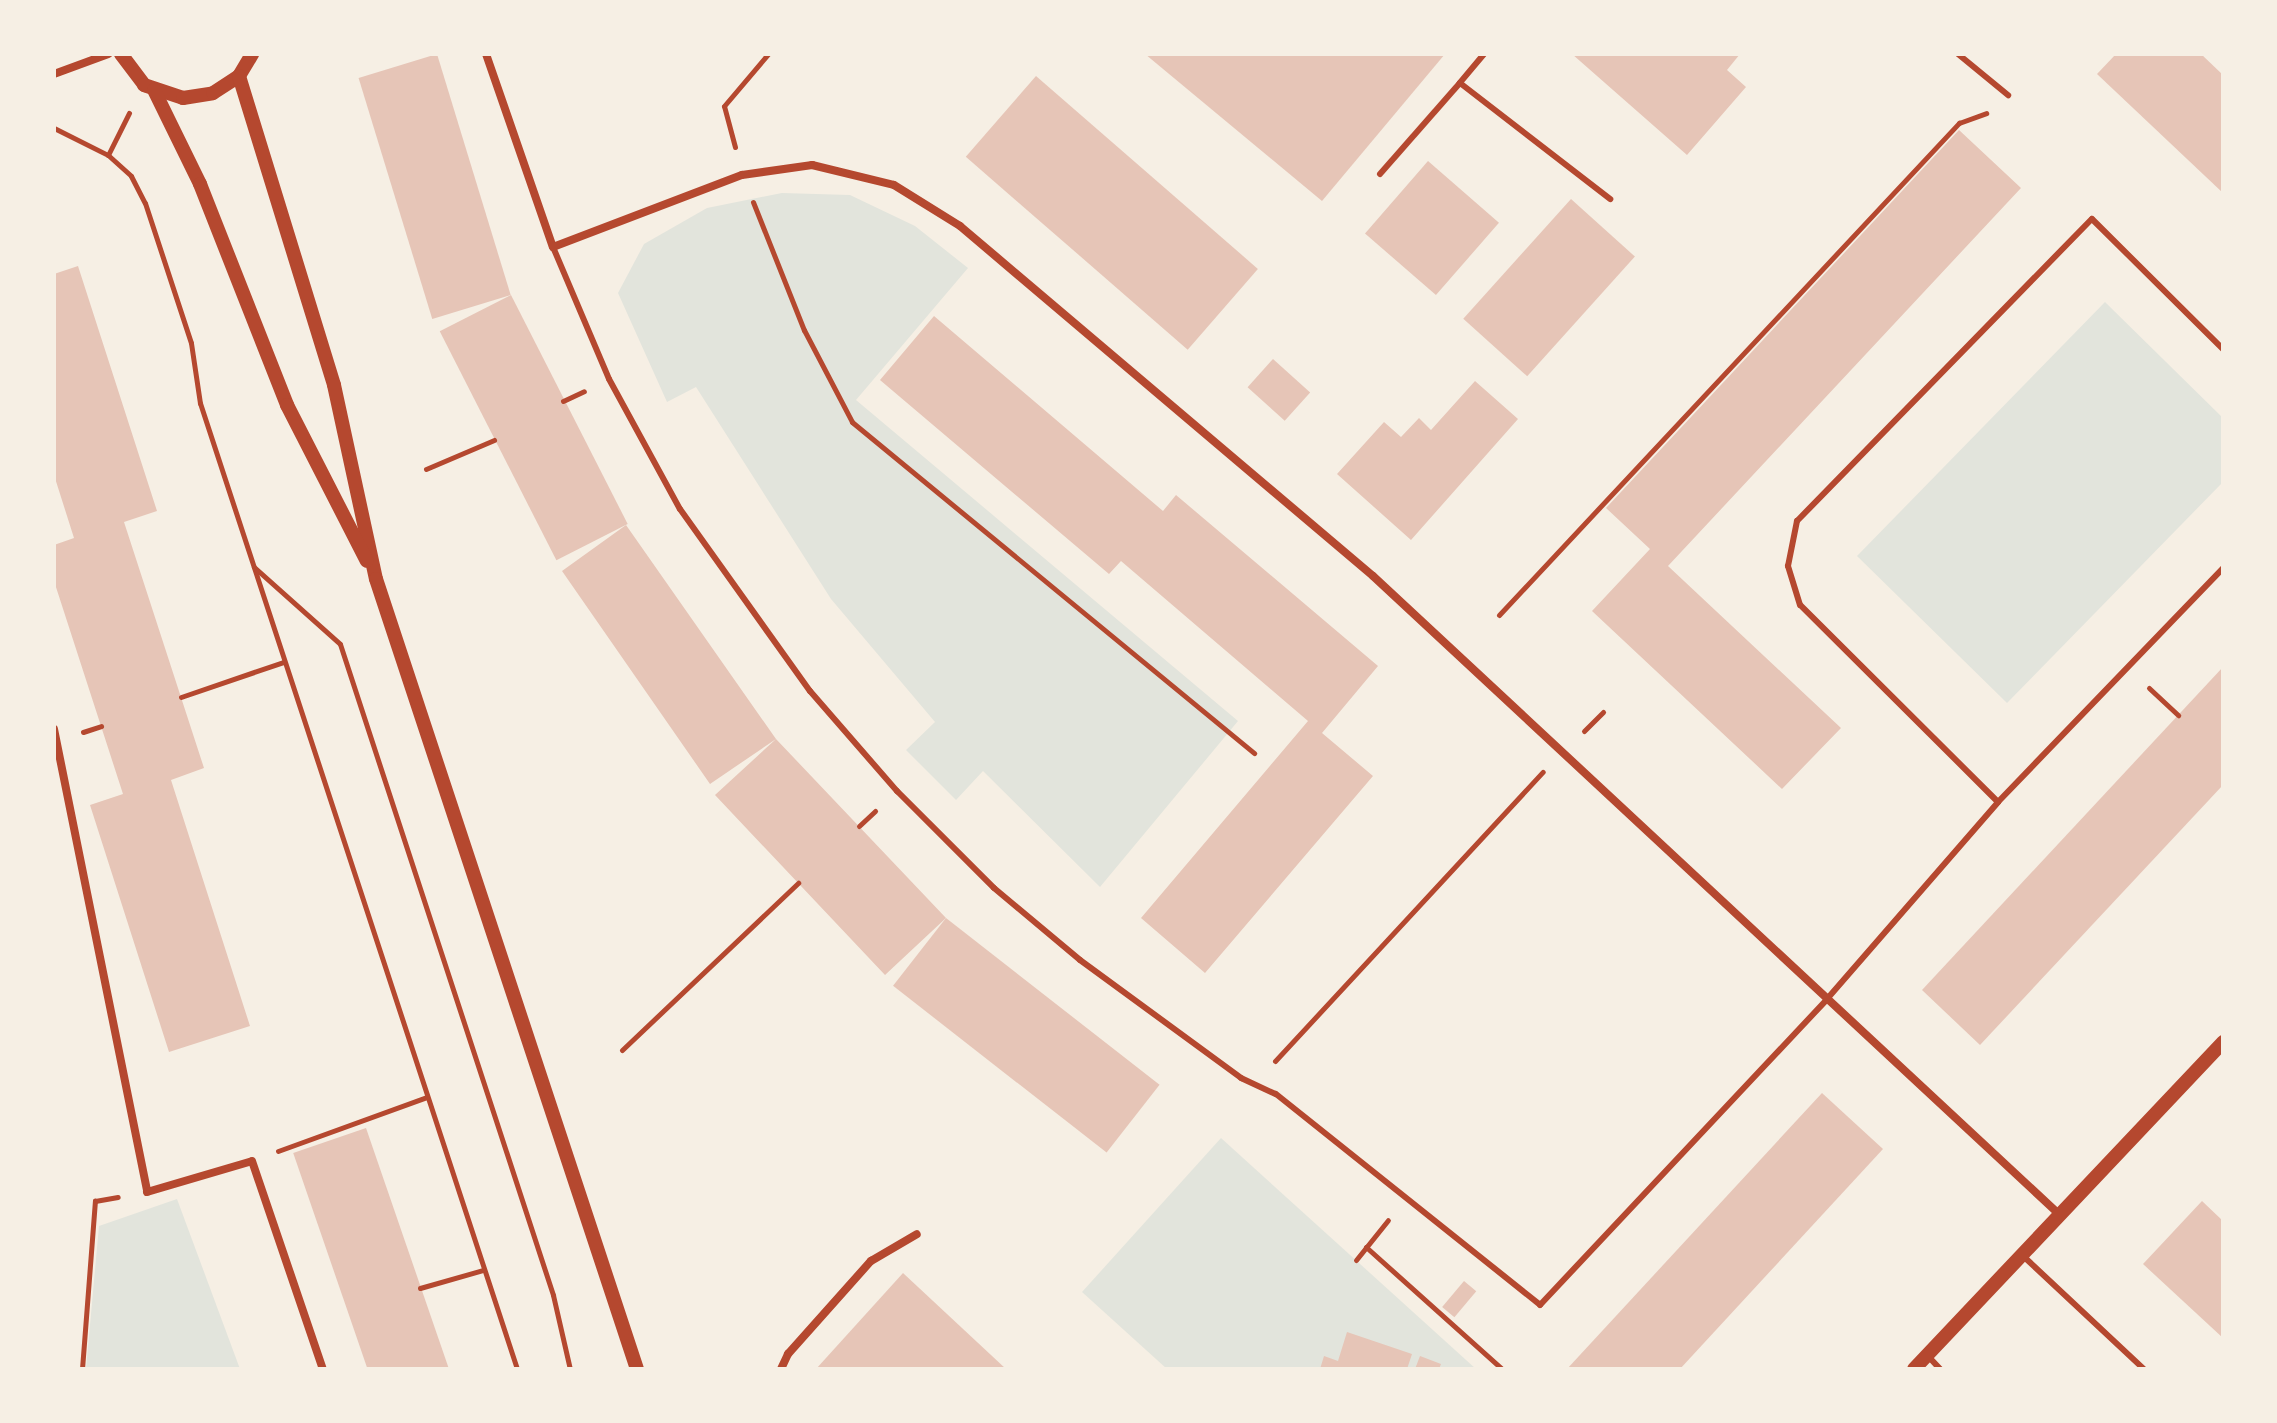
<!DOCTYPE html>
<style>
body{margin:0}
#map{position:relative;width:2277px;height:1423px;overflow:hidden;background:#f6efe4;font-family:"Fira Sans",sans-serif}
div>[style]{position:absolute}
.green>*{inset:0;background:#e2e4dc}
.building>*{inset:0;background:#e6c5b7;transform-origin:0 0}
.path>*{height:5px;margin:-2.5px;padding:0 2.5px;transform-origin:2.5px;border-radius:2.5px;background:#b5482f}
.service>*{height:6px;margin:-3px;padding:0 3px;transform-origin:3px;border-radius:3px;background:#b5482f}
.minor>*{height:8px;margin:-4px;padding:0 4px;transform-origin:4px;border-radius:4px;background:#b5482f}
.tertiary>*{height:14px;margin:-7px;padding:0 7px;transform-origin:7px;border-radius:7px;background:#b5482f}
span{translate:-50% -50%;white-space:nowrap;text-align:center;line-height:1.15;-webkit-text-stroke:8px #f6efe4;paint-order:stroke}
.frame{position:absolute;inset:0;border:56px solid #f6efe4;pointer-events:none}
</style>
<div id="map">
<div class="green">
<div style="clip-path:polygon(782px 193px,850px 195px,915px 226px,968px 268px,856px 400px,1238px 721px,1100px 887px,983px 771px,956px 800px,906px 750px,935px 722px,831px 599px,696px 387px,667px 402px,618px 293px,644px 244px,707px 208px)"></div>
<div style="clip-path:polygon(2105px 302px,2223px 418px,2223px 482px,2007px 703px,1857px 556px)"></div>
<div style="clip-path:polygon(1221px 1138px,1476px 1369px,1167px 1369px,1082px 1292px)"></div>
<div style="clip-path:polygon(177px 1199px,240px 1369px,86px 1369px,99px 1226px)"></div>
</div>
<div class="building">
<div style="left:437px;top:54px;width:252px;height:82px;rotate:73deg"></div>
<div style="clip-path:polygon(1145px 54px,1445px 54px,1322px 201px)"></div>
<div style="clip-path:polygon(1572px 54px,1740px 54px,1727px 70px,1746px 87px,1687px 155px)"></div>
<div style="clip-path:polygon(2116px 54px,2201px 54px,2223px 75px,2223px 193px,2097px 74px)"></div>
<div style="left:1036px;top:76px;width:294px;height:107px;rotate:41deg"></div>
<div style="clip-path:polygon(1959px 130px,2021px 188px,1668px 566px,1841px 728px,1782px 789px,1592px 611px,1650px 549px,1606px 508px)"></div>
<div style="left:1428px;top:161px;width:94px;height:96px;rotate:41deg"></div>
<div style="left:1571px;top:199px;width:86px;height:161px;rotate:42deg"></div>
<div style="clip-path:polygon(78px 266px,157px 511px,124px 522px,204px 768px,171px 780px,250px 1026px,169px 1052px,90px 805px,123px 794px,54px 581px,54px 545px,74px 538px,54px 475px,54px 274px)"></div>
<div style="left:511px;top:295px;width:257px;height:80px;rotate:63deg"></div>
<div style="clip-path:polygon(934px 316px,1163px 511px,1176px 495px,1378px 666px,1322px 733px,1373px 776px,1205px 973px,1141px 918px,1308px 721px,1121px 561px,1109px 574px,880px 380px)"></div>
<div style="left:1273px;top:359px;width:50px;height:38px;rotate:42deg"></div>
<div style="clip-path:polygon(1475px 381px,1518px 419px,1411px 540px,1337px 474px,1384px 422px,1401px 437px,1419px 418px,1431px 430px)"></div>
<div style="clip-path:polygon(626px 525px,776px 739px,946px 918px,885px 975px,715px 795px,776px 739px,710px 784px,562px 571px)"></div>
<div style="clip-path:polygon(2223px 667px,2223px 785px,1980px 1045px,1922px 990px)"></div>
<div style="left:946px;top:918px;width:271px;height:86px;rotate:38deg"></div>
<div style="clip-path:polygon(1822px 1093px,1883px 1149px,1680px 1369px,1567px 1369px)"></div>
<div style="left:366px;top:1128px;width:254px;height:77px;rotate:71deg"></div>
<div style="clip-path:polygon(2202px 1201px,2223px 1221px,2223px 1338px,2143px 1264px)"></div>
<div style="clip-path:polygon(903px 1273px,1006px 1369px,816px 1369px)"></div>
<div style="left:1464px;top:1281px;width:16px;height:34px;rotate:40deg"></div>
<div style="clip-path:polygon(1347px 1332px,1412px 1354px,1407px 1369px,1320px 1369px,1324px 1356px,1338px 1361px)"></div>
<div style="clip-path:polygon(1420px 1356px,1441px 1364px,1439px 1369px,1415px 1369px)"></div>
</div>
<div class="path">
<div style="left:54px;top:128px;width:60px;rotate:26.6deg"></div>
<div style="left:108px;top:155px;width:31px;rotate:42deg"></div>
<div style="left:131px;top:176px;width:30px;rotate:63deg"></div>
<div style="left:145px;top:203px;width:147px;rotate:71.8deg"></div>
<div style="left:191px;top:343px;width:61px;rotate:81.5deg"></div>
<div style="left:200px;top:403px;width:1017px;rotate:71.83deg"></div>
<div style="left:735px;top:147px;width:42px;rotate:-105deg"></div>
<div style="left:724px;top:106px;width:68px;rotate:-49.8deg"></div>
<div style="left:108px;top:155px;width:47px;rotate:-63.4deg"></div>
<div style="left:753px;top:202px;width:138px;rotate:68.3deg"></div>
<div style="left:804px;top:330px;width:104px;rotate:62.4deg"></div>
<div style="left:852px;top:422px;width:521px;rotate:39.47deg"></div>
<div style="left:563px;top:401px;width:23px;rotate:-25deg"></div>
<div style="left:426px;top:469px;width:74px;rotate:-23.1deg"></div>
<div style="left:254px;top:567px;width:115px;rotate:41.8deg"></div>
<div style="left:340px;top:644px;width:685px;rotate:71.88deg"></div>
<div style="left:553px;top:1295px;width:76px;rotate:77.1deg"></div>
<div style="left:1499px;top:615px;width:674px;rotate:-46.93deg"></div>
<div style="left:1959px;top:123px;width:29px;rotate:-20deg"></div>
<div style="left:2149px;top:688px;width:40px;rotate:43deg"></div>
<div style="left:181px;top:697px;width:108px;rotate:-18.9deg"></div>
<div style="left:1584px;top:731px;width:27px;rotate:-45deg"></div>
<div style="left:83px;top:732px;width:19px;rotate:-18deg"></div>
<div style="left:859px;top:826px;width:22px;rotate:-43deg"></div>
<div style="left:622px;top:1050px;width:243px;rotate:-43.5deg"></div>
<div style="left:1275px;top:1061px;width:394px;rotate:-47.2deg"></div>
<div style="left:278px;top:1151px;width:158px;rotate:-19.9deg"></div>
<div style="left:1366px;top:1247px;width:183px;rotate:41.9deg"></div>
<div style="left:1356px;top:1260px;width:51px;rotate:-51.3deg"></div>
<div style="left:420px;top:1288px;width:66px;rotate:-15.9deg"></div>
<div style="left:82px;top:1369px;width:169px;rotate:-85.6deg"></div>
<div style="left:95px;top:1201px;width:23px;rotate:-10deg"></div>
</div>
<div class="service">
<div style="left:1484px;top:54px;width:38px;rotate:130deg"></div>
<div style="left:1460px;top:83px;width:190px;rotate:37.7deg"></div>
<div style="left:1958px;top:54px;width:65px;rotate:39.4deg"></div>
<div style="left:1380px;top:174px;width:121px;rotate:-48.7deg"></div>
<div style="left:553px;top:247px;width:143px;rotate:67deg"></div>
<div style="left:609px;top:379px;width:148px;rotate:61.4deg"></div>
<div style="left:680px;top:509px;width:224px;rotate:54.5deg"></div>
<div style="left:810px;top:691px;width:133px;rotate:49deg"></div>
<div style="left:897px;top:791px;width:137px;rotate:45deg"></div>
<div style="left:994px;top:888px;width:112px;rotate:39.9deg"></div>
<div style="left:1080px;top:960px;width:200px;rotate:36.2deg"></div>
<div style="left:1241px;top:1078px;width:38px;rotate:25deg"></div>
<div style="left:1276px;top:1094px;width:338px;rotate:38.6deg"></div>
<div style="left:1540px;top:1305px;width:420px;rotate:-46.8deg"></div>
<div style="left:1827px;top:999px;width:261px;rotate:-49deg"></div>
<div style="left:1998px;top:802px;width:325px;rotate:-46.1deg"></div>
<div style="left:1998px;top:802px;width:279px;rotate:-135.1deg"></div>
<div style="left:1800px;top:605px;width:41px;rotate:-107.1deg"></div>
<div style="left:1788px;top:566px;width:46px;rotate:-78.7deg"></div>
<div style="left:1797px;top:521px;width:422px;rotate:-45.7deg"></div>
<div style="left:2092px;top:219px;width:185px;rotate:44.8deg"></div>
<div style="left:2022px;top:1255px;width:167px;rotate:43.1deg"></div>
<div style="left:1927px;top:1355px;width:19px;rotate:47deg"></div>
</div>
<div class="minor">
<div style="left:486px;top:54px;width:204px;rotate:70.9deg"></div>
<div style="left:553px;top:247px;width:202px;rotate:-20.9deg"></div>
<div style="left:742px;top:175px;width:71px;rotate:-8.1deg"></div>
<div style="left:812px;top:165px;width:84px;rotate:13.7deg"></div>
<div style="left:894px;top:185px;width:78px;rotate:31.8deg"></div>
<div style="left:960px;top:226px;width:541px;rotate:40.28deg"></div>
<div style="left:1373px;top:576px;width:938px;rotate:42.93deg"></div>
<div style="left:54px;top:74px;width:58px;rotate:-20.3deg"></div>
<div style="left:54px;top:729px;width:472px;rotate:78.6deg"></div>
<div style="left:147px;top:1192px;width:109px;rotate:-16.4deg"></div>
<div style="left:252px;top:1161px;width:220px;rotate:71.2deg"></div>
<div style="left:781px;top:1369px;width:17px;rotate:-65deg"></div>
<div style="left:788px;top:1354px;width:125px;rotate:-48.3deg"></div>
<div style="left:871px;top:1261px;width:53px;rotate:-30.4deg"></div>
</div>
<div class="tertiary">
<div style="left:121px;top:54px;width:39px;rotate:53deg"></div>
<div style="left:144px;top:85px;width:41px;rotate:18.4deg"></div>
<div style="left:183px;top:98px;width:30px;rotate:-9deg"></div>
<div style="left:213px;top:93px;width:31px;rotate:-33deg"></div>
<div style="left:239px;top:76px;width:26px;rotate:-59deg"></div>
<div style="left:239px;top:76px;width:323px;rotate:72.9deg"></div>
<div style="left:334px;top:385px;width:198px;rotate:77.8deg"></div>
<div style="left:376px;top:579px;width:832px;rotate:71.72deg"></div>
<div style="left:154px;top:90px;width:105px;rotate:63.9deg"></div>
<div style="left:200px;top:184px;width:238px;rotate:68.5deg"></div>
<div style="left:287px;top:405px;width:175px;rotate:62.9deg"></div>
<div style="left:1914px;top:1369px;width:450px;rotate:-46.6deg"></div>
</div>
<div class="frame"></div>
</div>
